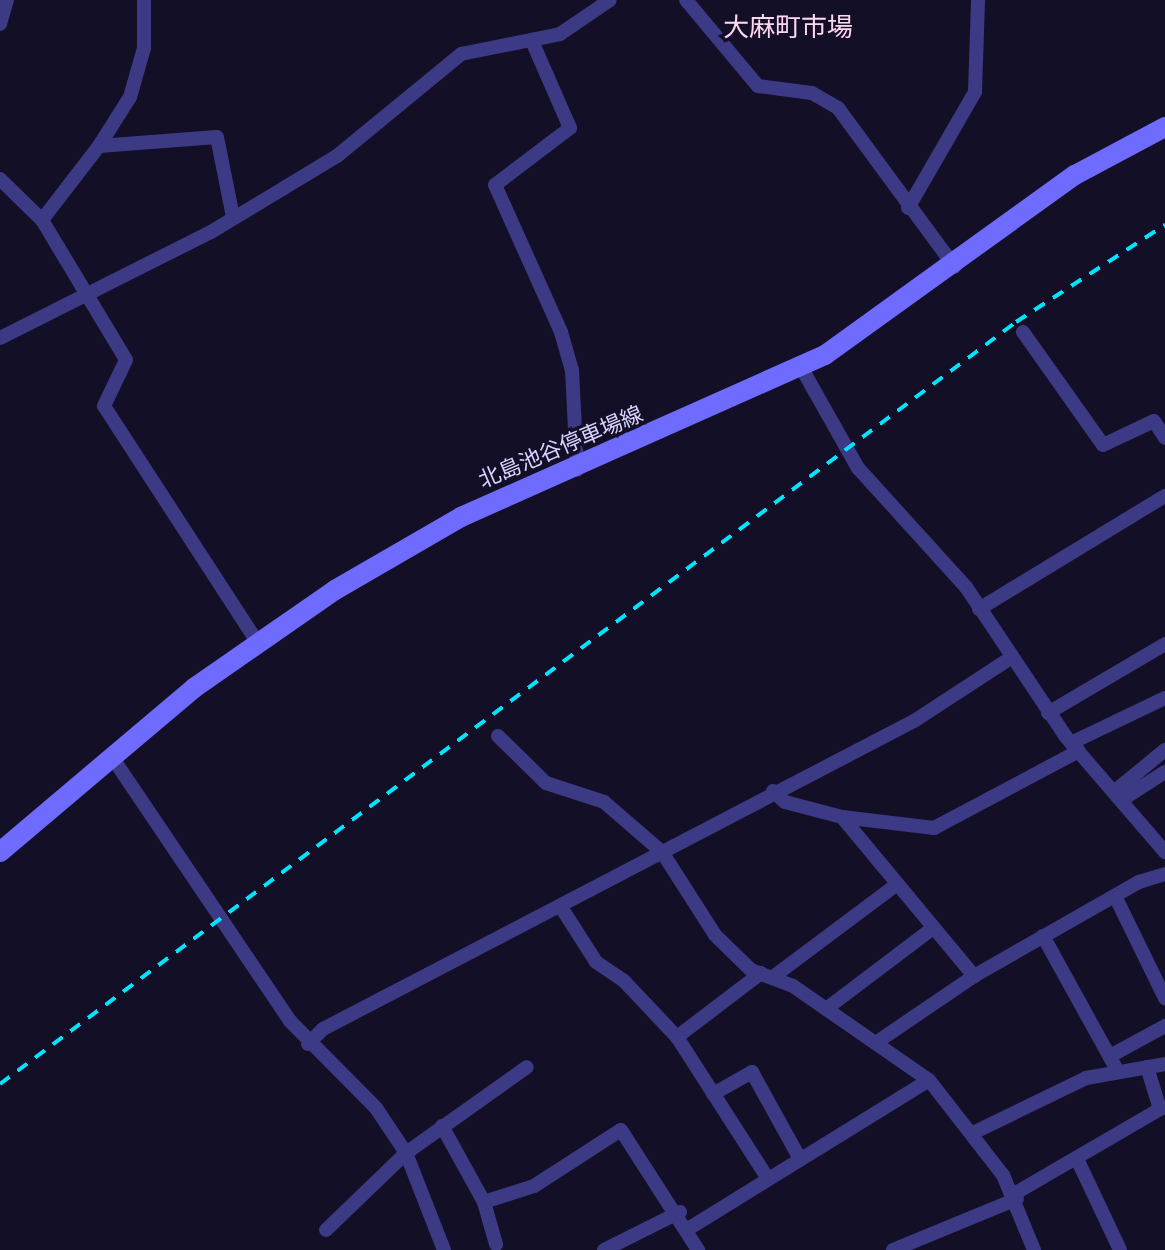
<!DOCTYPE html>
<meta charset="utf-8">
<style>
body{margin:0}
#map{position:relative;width:1165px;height:1250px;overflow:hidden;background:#130f26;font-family:"Source Sans 3","Noto Sans JP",sans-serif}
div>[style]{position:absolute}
.minor>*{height:14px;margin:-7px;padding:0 7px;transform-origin:7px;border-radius:7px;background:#3d3a85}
.secondary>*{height:20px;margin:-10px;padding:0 10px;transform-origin:10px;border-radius:10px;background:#6f6bff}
.rail>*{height:4px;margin-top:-2px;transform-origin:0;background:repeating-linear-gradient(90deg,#00e5ff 0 12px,transparent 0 22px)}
span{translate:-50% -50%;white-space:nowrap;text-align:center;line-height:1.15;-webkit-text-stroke:7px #130f26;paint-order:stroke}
.street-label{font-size:22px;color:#d9d4ff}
.quarter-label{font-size:26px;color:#ffd6f0}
</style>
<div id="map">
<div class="minor">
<div style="left:144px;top:0;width:48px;rotate:90deg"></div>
<div style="left:144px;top:48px;width:51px;rotate:105.9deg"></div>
<div style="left:130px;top:97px;width:58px;rotate:122.3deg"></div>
<div style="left:99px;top:146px;width:118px;rotate:-4.4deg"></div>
<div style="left:217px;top:137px;width:82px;rotate:78.7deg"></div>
<div style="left:686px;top:0;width:112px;rotate:50.1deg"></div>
<div style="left:758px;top:86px;width:54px;rotate:7.4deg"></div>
<div style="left:812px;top:93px;width:30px;rotate:30deg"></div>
<div style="left:838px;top:108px;width:197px;rotate:53.7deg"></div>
<div style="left:0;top:24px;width:25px;rotate:-74deg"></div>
<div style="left:532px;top:41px;width:95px;rotate:66.4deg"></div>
<div style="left:570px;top:128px;width:94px;rotate:142.8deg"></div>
<div style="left:495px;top:185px;width:161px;rotate:65.8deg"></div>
<div style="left:561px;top:332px;width:40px;rotate:74deg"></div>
<div style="left:572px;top:370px;width:100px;rotate:87.1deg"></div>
<div style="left:0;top:179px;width:59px;rotate:44.3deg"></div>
<div style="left:42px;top:220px;width:163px;rotate:59deg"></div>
<div style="left:126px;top:360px;width:51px;rotate:115.6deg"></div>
<div style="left:104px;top:406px;width:283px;rotate:57deg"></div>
<div style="left:908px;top:208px;width:134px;rotate:-60deg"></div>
<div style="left:975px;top:92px;width:92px;rotate:-88.1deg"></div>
<div style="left:42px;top:220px;width:93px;rotate:-52.4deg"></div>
<div style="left:1023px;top:332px;width:138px;rotate:54.7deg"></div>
<div style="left:1103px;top:445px;width:56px;rotate:-25.2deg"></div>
<div style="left:1154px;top:421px;width:20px;rotate:57deg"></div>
<div style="left:0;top:338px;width:236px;rotate:-26.7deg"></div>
<div style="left:211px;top:232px;width:147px;rotate:-31.1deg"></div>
<div style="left:337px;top:156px;width:161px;rotate:-39.4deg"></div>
<div style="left:461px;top:54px;width:101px;rotate:-11.4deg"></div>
<div style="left:560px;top:34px;width:60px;rotate:-34.2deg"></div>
<div style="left:801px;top:367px;width:116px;rotate:60.6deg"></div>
<div style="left:858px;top:468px;width:161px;rotate:47.8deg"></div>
<div style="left:966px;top:587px;width:180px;rotate:56.3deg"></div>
<div style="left:1066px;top:737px;width:152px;rotate:49.3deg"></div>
<div style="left:979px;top:609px;width:218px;rotate:-31.3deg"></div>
<div style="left:1048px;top:713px;width:136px;rotate:-30.5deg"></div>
<div style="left:498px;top:736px;width:67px;rotate:44.4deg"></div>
<div style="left:546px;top:783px;width:61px;rotate:18.1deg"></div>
<div style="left:604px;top:802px;width:77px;rotate:40.8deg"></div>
<div style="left:662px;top:852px;width:98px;rotate:57.4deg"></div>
<div style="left:715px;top:935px;width:50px;rotate:44.2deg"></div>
<div style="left:751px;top:970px;width:45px;rotate:20.9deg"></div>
<div style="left:793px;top:986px;width:165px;rotate:34.7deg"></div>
<div style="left:929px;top:1080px;width:120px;rotate:52.1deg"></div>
<div style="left:1003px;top:1175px;width:81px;rotate:67.5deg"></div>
<div style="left:1071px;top:743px;width:104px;rotate:-25.6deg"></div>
<div style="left:112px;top:757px;width:318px;rotate:56deg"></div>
<div style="left:290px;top:1021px;width:122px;rotate:45.3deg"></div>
<div style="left:376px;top:1108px;width:54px;rotate:56.3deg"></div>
<div style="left:406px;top:1153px;width:104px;rotate:68.6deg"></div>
<div style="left:773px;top:791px;width:16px;rotate:43deg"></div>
<div style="left:785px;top:802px;width:59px;rotate:14.7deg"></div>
<div style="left:842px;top:817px;width:93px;rotate:6.8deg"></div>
<div style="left:934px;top:828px;width:164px;rotate:-28deg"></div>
<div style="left:1115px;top:791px;width:65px;rotate:-39.4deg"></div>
<div style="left:1123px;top:799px;width:50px;rotate:-32.7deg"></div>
<div style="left:842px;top:817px;width:207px;rotate:50.3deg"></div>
<div style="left:1115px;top:896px;width:114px;rotate:63.9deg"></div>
<div style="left:561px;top:907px;width:65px;rotate:57.5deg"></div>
<div style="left:596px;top:962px;width:34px;rotate:34deg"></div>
<div style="left:624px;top:981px;width:77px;rotate:46.6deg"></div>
<div style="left:1043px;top:936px;width:153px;rotate:61.1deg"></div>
<div style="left:761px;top:973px;width:106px;rotate:142.7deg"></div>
<div style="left:677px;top:1037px;width:169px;rotate:57.3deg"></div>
<div style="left:773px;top:977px;width:154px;rotate:-36.8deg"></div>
<div style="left:826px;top:1009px;width:134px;rotate:-37.1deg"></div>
<div style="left:877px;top:1042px;width:117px;rotate:-34.2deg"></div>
<div style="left:974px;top:976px;width:190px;rotate:-29.7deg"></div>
<div style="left:1139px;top:882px;width:27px;rotate:-17deg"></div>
<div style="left:308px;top:1044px;width:21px;rotate:-45deg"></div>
<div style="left:323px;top:1029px;width:666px;rotate:-27.53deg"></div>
<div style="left:914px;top:721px;width:117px;rotate:-33.1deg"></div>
<div style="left:1110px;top:1056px;width:63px;rotate:-28.6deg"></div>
<div style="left:713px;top:1094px;width:45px;rotate:-29.4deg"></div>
<div style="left:752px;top:1072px;width:99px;rotate:61.1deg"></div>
<div style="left:442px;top:1126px;width:87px;rotate:61.1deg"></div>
<div style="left:484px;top:1202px;width:52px;rotate:-17.7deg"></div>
<div style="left:534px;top:1186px;width:103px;rotate:-32.8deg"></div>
<div style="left:621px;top:1130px;width:143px;rotate:57.3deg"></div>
<div style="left:975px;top:1132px;width:123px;rotate:-25.9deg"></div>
<div style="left:1086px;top:1078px;width:80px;rotate:-10deg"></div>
<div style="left:1078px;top:1161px;width:98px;rotate:64.7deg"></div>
<div style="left:1014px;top:1194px;width:169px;rotate:-30.2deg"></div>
<div style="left:1160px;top:1109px;width:44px;rotate:-107.2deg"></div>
<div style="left:484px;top:1202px;width:44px;rotate:74.1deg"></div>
<div style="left:688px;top:1229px;width:283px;rotate:-31.7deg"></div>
<div style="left:326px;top:1230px;width:111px;rotate:-43.9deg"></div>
<div style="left:406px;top:1153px;width:148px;rotate:-35.4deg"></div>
<div style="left:604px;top:1250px;width:85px;rotate:-26.6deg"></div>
<div style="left:893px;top:1250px;width:134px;rotate:-22.4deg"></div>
</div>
<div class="secondary">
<div style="left:0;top:852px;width:254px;rotate:-40.2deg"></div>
<div style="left:194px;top:688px;width:172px;rotate:-34.8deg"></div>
<div style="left:335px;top:590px;width:146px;rotate:-30.1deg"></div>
<div style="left:461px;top:517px;width:398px;rotate:-24deg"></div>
<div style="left:825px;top:355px;width:308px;rotate:-35.8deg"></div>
<div style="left:1075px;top:175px;width:102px;rotate:-28.1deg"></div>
</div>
<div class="rail">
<div style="left:0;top:1084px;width:1270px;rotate:-36.87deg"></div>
<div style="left:1016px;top:322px;width:178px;rotate:-33.1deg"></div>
</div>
<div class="street-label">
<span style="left:561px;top:448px;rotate:-23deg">北島池谷停車場線</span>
</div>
<div class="quarter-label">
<span style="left:788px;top:28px">大麻町市場</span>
</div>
</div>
